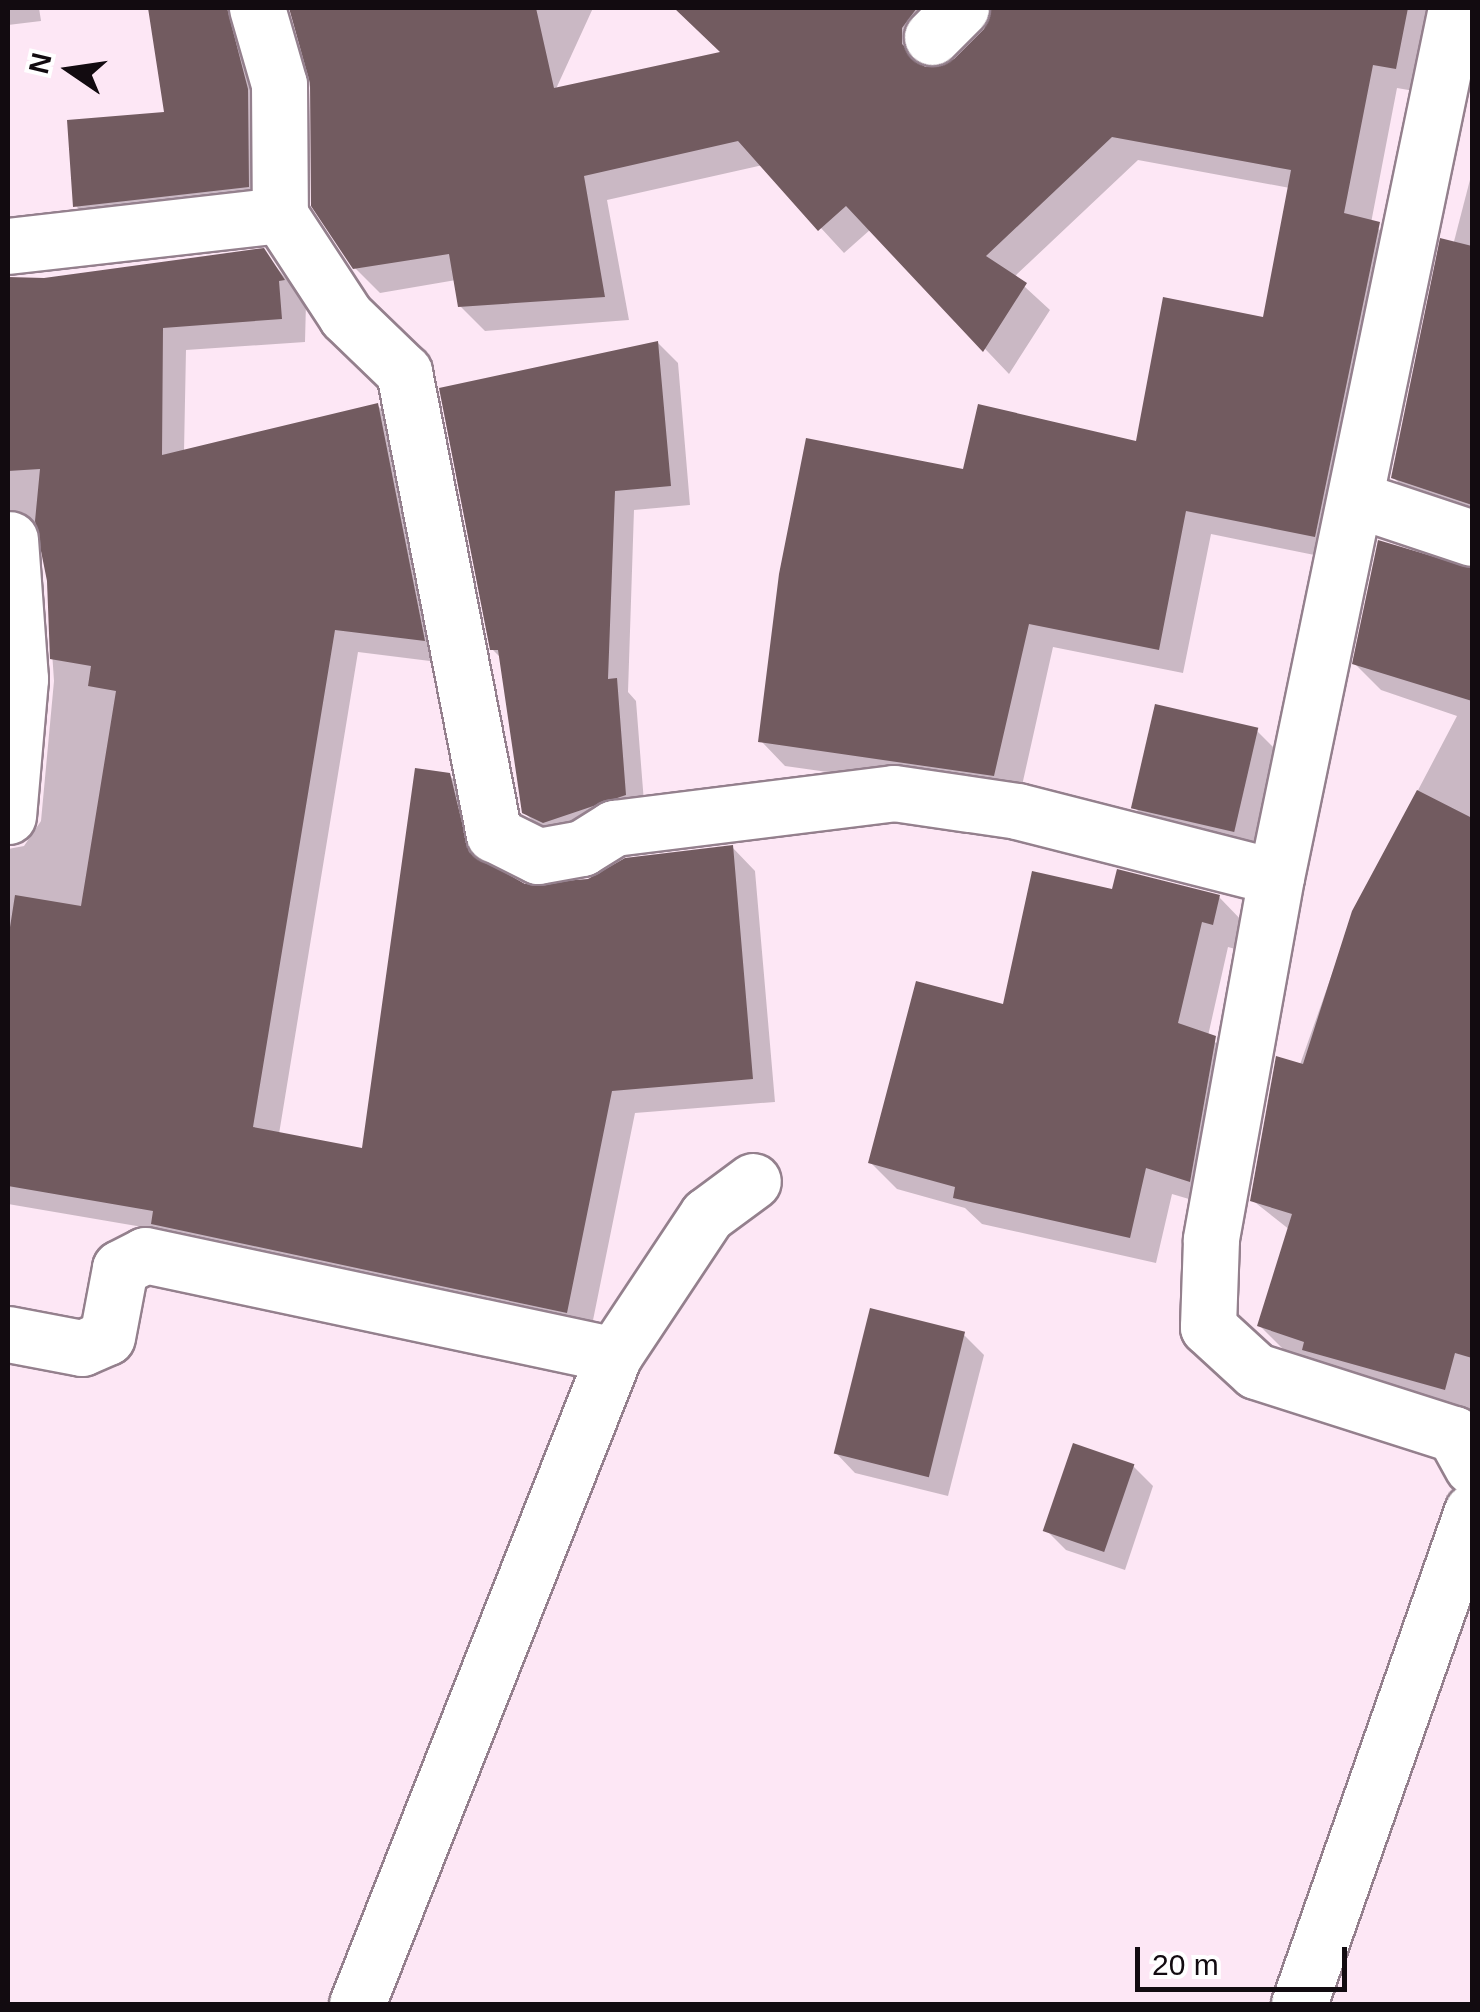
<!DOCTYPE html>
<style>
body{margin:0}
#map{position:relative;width:1480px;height:2012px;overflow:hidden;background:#fde7f5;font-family:Helvetica,sans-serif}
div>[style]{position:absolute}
.shadow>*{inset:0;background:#0003}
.building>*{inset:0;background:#725b60;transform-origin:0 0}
.roads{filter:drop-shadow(2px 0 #94808d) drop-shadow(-2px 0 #94808d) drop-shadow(0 2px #94808d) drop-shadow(0 -2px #94808d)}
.minor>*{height:55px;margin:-27.5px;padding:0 27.5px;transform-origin:27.5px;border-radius:27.5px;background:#fff}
span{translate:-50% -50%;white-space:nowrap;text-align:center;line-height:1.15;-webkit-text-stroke:8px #fff;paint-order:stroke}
.frame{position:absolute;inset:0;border:10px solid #120b10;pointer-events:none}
.north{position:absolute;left:20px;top:20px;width:100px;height:100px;-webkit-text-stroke:8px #fff;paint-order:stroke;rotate:283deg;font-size:28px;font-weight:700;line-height:40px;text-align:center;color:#120b10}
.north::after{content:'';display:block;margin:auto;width:35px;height:45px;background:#120b10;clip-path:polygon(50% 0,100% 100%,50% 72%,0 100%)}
.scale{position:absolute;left:1135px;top:1947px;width:212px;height:45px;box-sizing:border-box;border:5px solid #120b10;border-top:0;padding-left:12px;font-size:30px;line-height:35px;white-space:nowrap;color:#120b10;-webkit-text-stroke:8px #fff;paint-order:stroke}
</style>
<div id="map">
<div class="shadow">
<div style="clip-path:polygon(8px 8px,39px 8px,41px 21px,8px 25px)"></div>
<div style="clip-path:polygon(151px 8px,249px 8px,270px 209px,98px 229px,76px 206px,167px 114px)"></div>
<div style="clip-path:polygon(290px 8px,380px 8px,382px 16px,426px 8px,593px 8px,555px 91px,724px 54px,677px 8px,972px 8px,933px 40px,926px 66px,942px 70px,986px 31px,992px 8px,1203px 8px,1246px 33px,1251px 8px,1436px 8px,1420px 92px,1397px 88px,1371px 223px,1403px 249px,1339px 560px,1211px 534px,1183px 673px,1053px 647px,1019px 799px,785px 766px,761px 741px,965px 472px,1138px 444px,1265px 320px,1290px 188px,1138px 160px,1014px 277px,1050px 310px,1009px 374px,871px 229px,844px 253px,763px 165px,607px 200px,629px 320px,485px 331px,460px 306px,456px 280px,380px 293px,355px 268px)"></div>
<div style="clip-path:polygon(1472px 172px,1472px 521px,1420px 504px,1393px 477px)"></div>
<div style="clip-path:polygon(263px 251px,306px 303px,305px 342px,186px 350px,184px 452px,377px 405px,401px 429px,446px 663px,358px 652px,279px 1134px,364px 1151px,449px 775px,473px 799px,489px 866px,525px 887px,588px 881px,732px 847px,755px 871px,775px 1102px,635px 1113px,590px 1335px,160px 1230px,8px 1204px,8px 849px,24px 846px,41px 821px,54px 681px,44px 534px,17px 535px,8px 553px,8px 279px,44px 281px)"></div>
<div style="clip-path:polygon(658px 343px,678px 363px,690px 505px,634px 510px,628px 692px,636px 701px,645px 815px,545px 833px,524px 812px,501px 658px,492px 649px)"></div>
<div style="clip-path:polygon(1380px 543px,1472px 570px,1471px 1415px,1331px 1375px,1286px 1352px,1260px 1326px,1290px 1230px,1252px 1200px,1354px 912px,1457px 716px,1381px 690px,1355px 664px)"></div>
<div style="clip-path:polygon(1257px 731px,1277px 751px,1254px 853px,1154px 827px,1134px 807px)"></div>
<div style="clip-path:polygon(1114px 892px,1219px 897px,1245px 924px,1239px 950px,1228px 947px,1208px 1036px,1241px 1065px,1216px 1207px,1172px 1194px,1156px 1263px,982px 1224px,965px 1208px,897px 1189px,870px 1162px)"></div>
<div style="clip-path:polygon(964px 1335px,984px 1355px,948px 1496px,855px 1473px,835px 1452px)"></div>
<div style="clip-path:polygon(1133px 1466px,1153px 1486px,1125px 1570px,1066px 1550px,1046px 1530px)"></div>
</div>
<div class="building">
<div style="clip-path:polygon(148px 8px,227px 8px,248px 89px,249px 187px,73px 207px,67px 120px,164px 112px)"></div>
<div style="clip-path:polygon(289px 8px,536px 8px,554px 88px,720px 52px,674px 8px,917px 8px,902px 28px,902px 44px,925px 67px,954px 59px,984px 29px,991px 8px,1408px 8px,1396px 69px,1373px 65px,1344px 213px,1380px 222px,1315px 537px,1186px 511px,1159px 650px,1029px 624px,994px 776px,758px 742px,779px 574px,806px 438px,963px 469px,978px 404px,1136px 441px,1163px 297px,1263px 317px,1291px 170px,1112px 137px,986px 256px,1027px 283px,983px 352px,846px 206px,818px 231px,738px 141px,584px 176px,605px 297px,458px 307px,449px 254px,353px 269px,311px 206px,310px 83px)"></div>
<div style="clip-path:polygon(1440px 238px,1472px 246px,1472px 505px,1391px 478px)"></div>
<div style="clip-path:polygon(264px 248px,285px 280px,279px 281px,282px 319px,163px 328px,162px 455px,378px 403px,425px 641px,335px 630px,253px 1127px,362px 1148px,415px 768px,450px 773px,469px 852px,525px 884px,588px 879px,625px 858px,733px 845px,753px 1079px,612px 1091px,567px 1313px,151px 1224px,153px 1211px,8px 1186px,8px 940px,15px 895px,81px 906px,116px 691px,88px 686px,91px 666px,50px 659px,47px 581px,35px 521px,40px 469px,8px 471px,8px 277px,44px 278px)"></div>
<div style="clip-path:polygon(658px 341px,671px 486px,615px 491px,608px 679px,617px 678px,626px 795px,543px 823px,522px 813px,498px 650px,490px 650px,439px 388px)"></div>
<div style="clip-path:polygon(1378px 540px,1472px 568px,1472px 701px,1352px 664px)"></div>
<div style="left:1155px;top:704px;width:106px;height:107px;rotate:13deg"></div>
<div style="clip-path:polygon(1417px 790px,1472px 818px,1472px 1358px,1455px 1353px,1445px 1390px,1302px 1350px,1304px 1342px,1257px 1326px,1292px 1214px,1250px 1201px,1276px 1056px,1303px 1064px,1352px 911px)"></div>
<div style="clip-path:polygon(1117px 869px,1220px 895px,1213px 925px,1202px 922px,1178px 1023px,1216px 1036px,1190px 1182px,1146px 1168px,1130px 1238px,953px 1198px,955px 1187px,868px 1163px,916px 981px,1003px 1004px,1032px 871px,1112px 889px)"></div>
<div style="left:870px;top:1308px;width:98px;height:150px;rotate:14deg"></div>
<div style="left:1073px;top:1443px;width:65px;height:93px;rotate:19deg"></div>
</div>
<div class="roads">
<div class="minor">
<div style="left:257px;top:8px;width:79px;rotate:73.9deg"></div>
<div style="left:279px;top:84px;width:131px;rotate:89.6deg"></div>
<div style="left:1456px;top:8px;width:887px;rotate:101.7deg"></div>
<div style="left:1276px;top:877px;width:369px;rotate:100.2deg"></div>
<div style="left:1211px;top:1240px;width:87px;rotate:92deg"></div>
<div style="left:1208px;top:1327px;width:65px;rotate:42.5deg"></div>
<div style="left:1256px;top:1371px;width:208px;rotate:17.7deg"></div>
<div style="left:1454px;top:1434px;width:37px;rotate:61deg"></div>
<div style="left:932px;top:37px;width:41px;rotate:-45deg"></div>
<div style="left:8px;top:246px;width:274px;rotate:-6.5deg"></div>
<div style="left:280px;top:215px;width:121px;rotate:56.8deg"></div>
<div style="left:346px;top:316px;width:81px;rotate:44deg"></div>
<div style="left:404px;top:372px;width:471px;rotate:79deg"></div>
<div style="left:494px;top:834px;width:49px;rotate:26.6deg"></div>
<div style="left:538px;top:856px;width:45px;rotate:-10.3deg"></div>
<div style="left:582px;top:848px;width:38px;rotate:-32deg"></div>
<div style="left:614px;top:828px;width:282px;rotate:-7.1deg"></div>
<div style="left:894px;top:793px;width:124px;rotate:8.3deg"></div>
<div style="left:1017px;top:811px;width:267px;rotate:14.3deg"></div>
<div style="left:1355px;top:499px;width:123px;rotate:18.4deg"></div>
<div style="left:8px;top:816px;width:138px;rotate:-85deg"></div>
<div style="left:20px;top:679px;width:140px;rotate:-94.1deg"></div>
<div style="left:8px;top:1334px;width:75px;rotate:10.7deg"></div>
<div style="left:82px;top:1348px;width:27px;rotate:-24deg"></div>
<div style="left:107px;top:1337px;width:70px;rotate:-79.3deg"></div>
<div style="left:120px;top:1268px;width:28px;rotate:-27deg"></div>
<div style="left:145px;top:1255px;width:480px;rotate:12deg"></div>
<div style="left:357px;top:2004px;width:698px;rotate:-68.4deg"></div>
<div style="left:614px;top:1355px;width:168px;rotate:-56.4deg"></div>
<div style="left:707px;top:1215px;width:57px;rotate:-36.5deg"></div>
<div style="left:1299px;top:2004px;width:522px;rotate:-70.66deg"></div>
</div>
</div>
<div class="frame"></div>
<div class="north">N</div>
<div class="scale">20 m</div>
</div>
